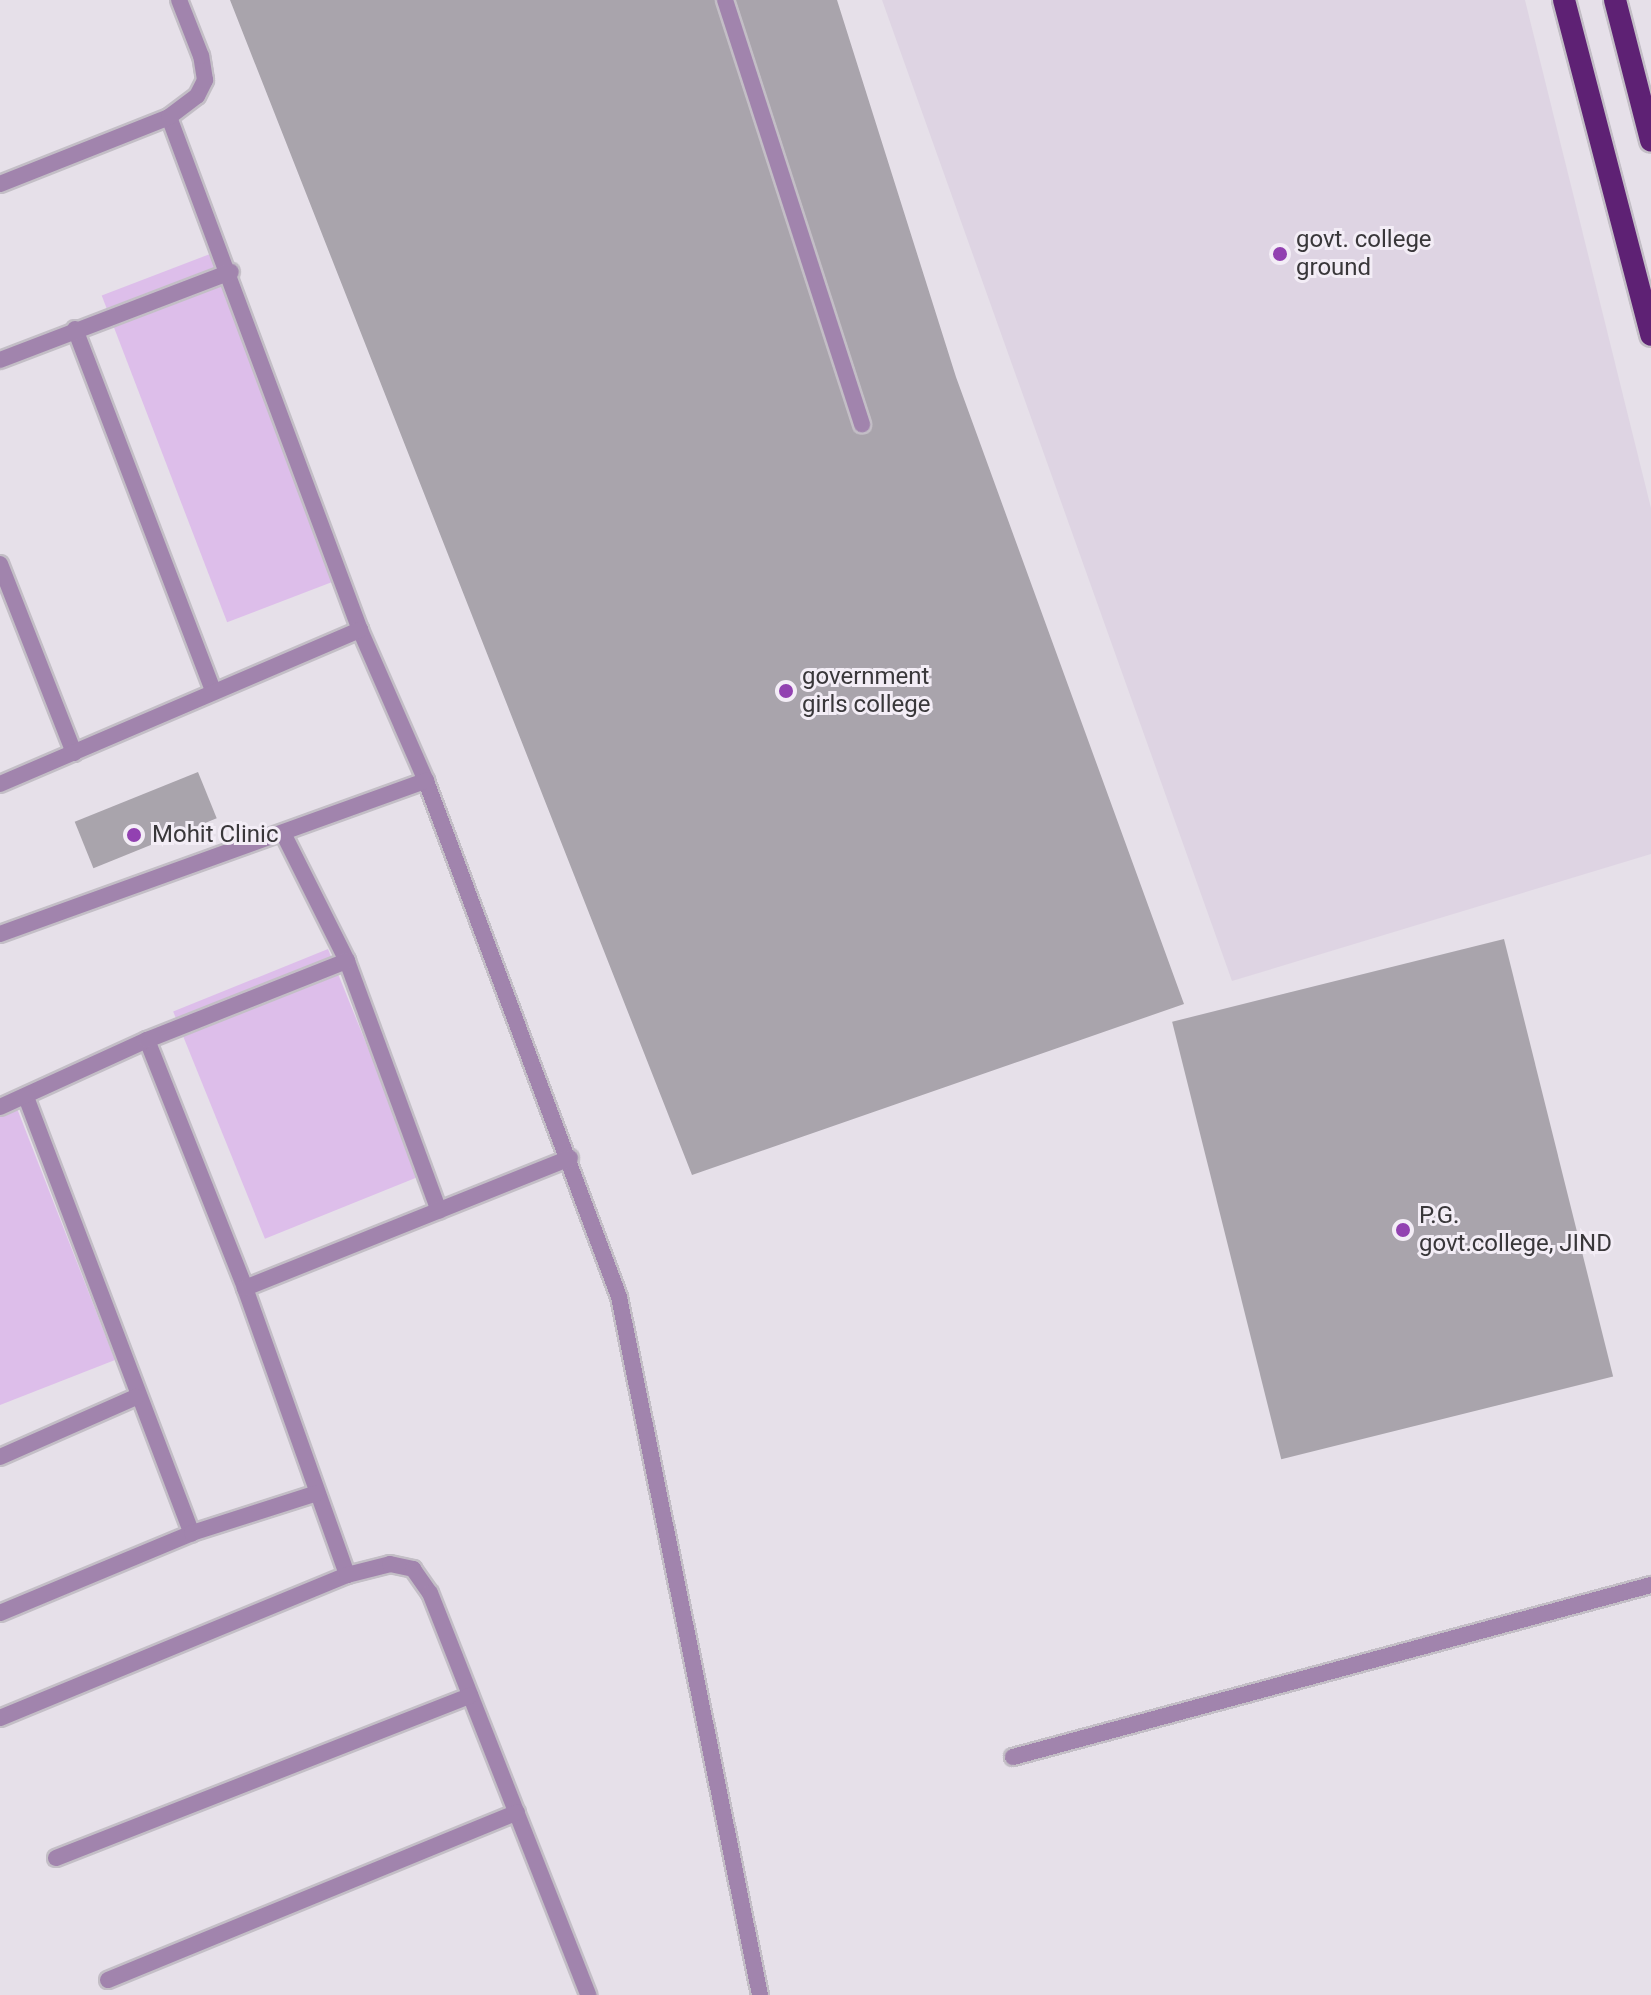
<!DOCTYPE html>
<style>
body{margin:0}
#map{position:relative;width:1651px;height:1995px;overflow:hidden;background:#e6e0e9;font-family:Roboto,sans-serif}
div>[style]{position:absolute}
.built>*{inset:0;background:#ded4e3}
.green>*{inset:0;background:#ddbeea;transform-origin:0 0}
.building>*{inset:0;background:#a9a4ac;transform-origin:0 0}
.roads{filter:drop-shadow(2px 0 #c3bec6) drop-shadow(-2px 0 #c3bec6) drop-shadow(0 2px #c3bec6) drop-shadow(0 -2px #c3bec6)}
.service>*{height:16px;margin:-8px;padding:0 8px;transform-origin:8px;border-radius:8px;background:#a184ad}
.minor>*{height:16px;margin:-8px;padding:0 8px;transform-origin:8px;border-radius:8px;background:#a184ad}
.trunk>*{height:22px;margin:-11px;padding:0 11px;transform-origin:11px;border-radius:11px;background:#5e2174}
.dots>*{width:22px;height:22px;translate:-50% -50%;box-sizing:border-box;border:4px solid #f3edf6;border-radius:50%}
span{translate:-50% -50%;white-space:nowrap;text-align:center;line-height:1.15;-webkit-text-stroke:6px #f3edf6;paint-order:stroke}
.poi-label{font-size:24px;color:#39373a}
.left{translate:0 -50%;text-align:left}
</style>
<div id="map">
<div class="built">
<div style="clip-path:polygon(882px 0,1525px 0,1651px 508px,1651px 854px,1232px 981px)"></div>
</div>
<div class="green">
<div style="left:210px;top:254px;width:350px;height:116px;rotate:69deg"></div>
<div style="left:328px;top:949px;width:245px;height:167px;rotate:68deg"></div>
<div style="clip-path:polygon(11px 1093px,115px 1360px,0 1405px,0 1097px)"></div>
</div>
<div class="building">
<div style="clip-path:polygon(230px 0,837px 0,956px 377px,1184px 1004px,692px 1175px)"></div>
<div style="left:198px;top:772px;width:50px;height:133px;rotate:68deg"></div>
<div style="left:1504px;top:939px;width:451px;height:342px;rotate:76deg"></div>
</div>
<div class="roads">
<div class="service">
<div style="left:725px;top:0;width:446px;rotate:72.1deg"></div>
<div style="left:1013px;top:1757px;width:661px;rotate:-15.09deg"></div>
</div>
<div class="minor">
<div style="left:169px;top:117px;width:547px;rotate:69.58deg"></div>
<div style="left:360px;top:630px;width:165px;rotate:66.4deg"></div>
<div style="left:426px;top:781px;width:551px;rotate:69.49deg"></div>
<div style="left:619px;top:1297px;width:712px;rotate:78.58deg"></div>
<div style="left:0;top:184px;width:182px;rotate:-21.6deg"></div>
<div style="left:169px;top:117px;width:35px;rotate:-37deg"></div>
<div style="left:197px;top:96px;width:18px;rotate:-63deg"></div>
<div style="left:205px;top:80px;width:24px;rotate:-99deg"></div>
<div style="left:201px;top:56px;width:60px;rotate:-111.4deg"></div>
<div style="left:75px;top:329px;width:386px;rotate:69.1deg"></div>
<div style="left:0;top:360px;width:247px;rotate:-20.9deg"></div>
<div style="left:0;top:564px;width:203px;rotate:68.6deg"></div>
<div style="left:0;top:784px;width:392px;rotate:-23.2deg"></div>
<div style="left:284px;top:835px;width:141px;rotate:63.4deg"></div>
<div style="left:347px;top:961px;width:266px;rotate:69.8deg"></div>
<div style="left:0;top:934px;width:453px;rotate:-19.8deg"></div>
<div style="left:147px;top:1040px;width:267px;rotate:68.4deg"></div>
<div style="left:245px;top:1288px;width:305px;rotate:70.4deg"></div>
<div style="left:26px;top:1097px;width:467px;rotate:69.2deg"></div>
<div style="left:0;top:1107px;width:162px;rotate:-24.5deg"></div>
<div style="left:147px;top:1040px;width:215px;rotate:-21.6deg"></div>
<div style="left:245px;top:1288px;width:350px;rotate:-21.8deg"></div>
<div style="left:0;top:1457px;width:149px;rotate:-23.8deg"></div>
<div style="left:0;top:1613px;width:208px;rotate:-22.6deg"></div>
<div style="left:192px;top:1533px;width:131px;rotate:-17.7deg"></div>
<div style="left:0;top:1718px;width:375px;rotate:-22.4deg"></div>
<div style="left:347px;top:1575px;width:44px;rotate:-14.3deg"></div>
<div style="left:390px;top:1564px;width:24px;rotate:12deg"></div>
<div style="left:413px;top:1569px;width:29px;rotate:55deg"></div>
<div style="left:430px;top:1593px;width:432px;rotate:68.5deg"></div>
<div style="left:56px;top:1858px;width:445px;rotate:-21.4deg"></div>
<div style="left:108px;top:1980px;width:442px;rotate:-22.3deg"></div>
</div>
<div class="trunk">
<div style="left:1564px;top:0;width:346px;rotate:75.4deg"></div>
<div style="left:1615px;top:0;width:145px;rotate:75.6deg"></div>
</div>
</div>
<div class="dots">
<div style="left:1280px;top:254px;background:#9241b1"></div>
<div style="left:786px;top:691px;background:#9241b1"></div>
<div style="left:134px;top:835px;background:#9241b1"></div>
<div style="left:1403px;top:1230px;background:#9241b1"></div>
</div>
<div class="poi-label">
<span class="left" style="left:1296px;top:254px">govt. college<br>ground</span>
<span class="left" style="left:802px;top:691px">government<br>girls college</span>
<span class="left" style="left:152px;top:835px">Mohit Clinic</span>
<span class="left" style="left:1419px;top:1230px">P.G.<br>govt.college, JIND</span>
</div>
</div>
